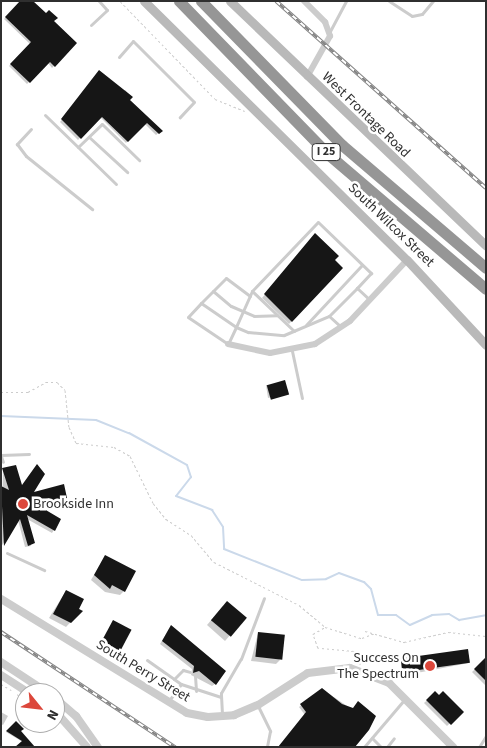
<!DOCTYPE html>
<style>
body{margin:0}
#map{position:relative;width:487px;height:748px;overflow:hidden;background:#fff;font-family:"Source Sans 3",sans-serif}
div>[style]{position:absolute}
.shadow>*{inset:0;background:#0003}
.stream>*{height:2px;margin:-1px;padding:0 1px;transform-origin:1px;border-radius:1px;background:#cbd9ea}
.building>*{inset:0;background:#161616;transform-origin:0 0}
.path>*{height:1px;margin-top:-0.5px;transform-origin:0;background:repeating-linear-gradient(90deg,#ccc 0 2.5px,transparent 0 5px)}
.service>*{height:3px;margin:-1.5px;padding:0 1.5px;transform-origin:1.5px;border-radius:1.5px;background:#ccc}
.minor>*{height:6px;margin:-3px;padding:0 3px;transform-origin:3px;border-radius:3px;background:#ccc}
.tertiary>*{height:8px;margin:-4px;padding:0 4px;transform-origin:4px;border-radius:4px;background:#ccc}
.secondary>*{height:9px;margin:-4.5px;padding:0 4.5px;transform-origin:4.5px;border-radius:4.5px;background:#b9b9b9}
.motorway>*{height:11px;margin:-5.5px;padding:0 5.5px;transform-origin:5.5px;border-radius:5.5px;background:#969696}
.rail>*{height:4px;margin-top:-2px;transform-origin:0;background:repeating-linear-gradient(90deg,#fff 0 5.5px,#848484 0 11px);box-sizing:border-box;border-block:1px solid #848484}
.dots>*{width:14px;height:14px;translate:-50% -50%;box-sizing:border-box;border:2px solid #fff;border-radius:50%}
span{translate:-50% -50%;white-space:nowrap;text-align:center;line-height:1.15;-webkit-text-stroke:5px #fff;paint-order:stroke}
.shield-label span{padding:1px 4px;background:#fff;border:1px solid;border-radius:4px;-webkit-text-stroke-width:0}
.shield-label{font-size:12px;color:#2f2f2f;font-weight:700}
.street-label{font-size:14px;color:#2f2f2f}
.poi-label{font-size:14px;color:#2f2f2f}
.left{translate:0 -50%;text-align:left}
.right{translate:-100% -50%;text-align:right}
.frame{position:absolute;inset:0;border:2px solid #2f2f2f;pointer-events:none}
.north{position:absolute;left:15px;top:683px;width:50px;height:50px;box-sizing:border-box;background:#fff;border:1px solid #acacac;border-radius:50%;rotate:119deg;font-size:14px;font-weight:700;line-height:20px;text-align:center;color:#2f2f2f}
.north::after{content:'';display:block;margin:auto;width:18px;height:22px;background:#dc473b;clip-path:polygon(50% 0,100% 100%,50% 72%,0 100%)}
</style>
<div id="map">
<div class="shadow">
<div style="clip-path:polygon(22px 1px,76px 43px,52px 68px,48px 63px,27px 84px,9px 66px,30px 44px,4px 19px)"></div>
<div style="clip-path:polygon(99px 72px,122px 94px,125px 90px,132px 97px,129px 100px,161px 131px,156px 135px,144px 123px,126px 143px,100px 117px,78px 140px,60px 122px)"></div>
<div style="clip-path:polygon(313px 237px,342px 268px,289px 324px,262px 298px)"></div>
<div style="clip-path:polygon(266px 385px,287px 393px,268px 398px)"></div>
<div style="clip-path:polygon(3px 470px,32px 494px,66px 497px,38px 507px,60px 520px,52px 533px,27px 519px,31px 546px,25px 547px,18px 520px,1px 547px)"></div>
<div style="clip-path:polygon(105px 556px,124px 591px,120px 595px,105px 592px,91px 580px)"></div>
<div style="clip-path:polygon(66px 591px,81px 611px,66px 627px,49px 618px)"></div>
<div style="clip-path:polygon(223px 606px,245px 618px,225px 641px,207px 625px)"></div>
<div style="clip-path:polygon(114px 621px,118px 653px,114px 657px,97px 648px)"></div>
<div style="clip-path:polygon(169px 629px,215px 684px,212px 686px,191px 675px,192px 669px,160px 644px)"></div>
<div style="clip-path:polygon(258px 633px,280px 660px,276px 664px,251px 661px)"></div>
<div style="clip-path:polygon(486px 659px,486px 686px,472px 672px)"></div>
<div style="clip-path:polygon(401px 662px,469px 663px,401px 676px)"></div>
<div style="clip-path:polygon(322px 689px,353px 710px,305px 715px,299px 707px)"></div>
<div style="clip-path:polygon(435px 693px,462px 712px,447px 726px,424px 703px)"></div>
<div style="clip-path:polygon(1px 712px,8px 716px,3px 725px,1px 724px)"></div>
<div style="clip-path:polygon(16px 723px,31px 747px,6px 732px)"></div>
</div>
<div class="stream">
<div style="left:1px;top:416px;width:95px;rotate:2.4deg"></div>
<div style="left:96px;top:420px;width:35px;rotate:22deg"></div>
<div style="left:129px;top:433px;width:66px;rotate:28.9deg"></div>
<div style="left:187px;top:465px;width:13px;rotate:72deg"></div>
<div style="left:191px;top:477px;width:24px;rotate:128deg"></div>
<div style="left:176px;top:496px;width:39px;rotate:21deg"></div>
<div style="left:212px;top:510px;width:20px;rotate:57deg"></div>
<div style="left:223px;top:527px;width:22px;rotate:87deg"></div>
<div style="left:224px;top:549px;width:84px;rotate:21.7deg"></div>
<div style="left:302px;top:580px;width:24px;rotate:-2deg"></div>
<div style="left:326px;top:579px;width:14px;rotate:-25deg"></div>
<div style="left:339px;top:573px;width:27px;rotate:20deg"></div>
<div style="left:364px;top:582px;width:10px;rotate:45deg"></div>
<div style="left:371px;top:589px;width:27px;rotate:75deg"></div>
<div style="left:378px;top:615px;width:18px"></div>
<div style="left:396px;top:615px;width:17px;rotate:36deg"></div>
<div style="left:410px;top:625px;width:24px;rotate:-24deg"></div>
<div style="left:432px;top:615px;width:17px;rotate:-3deg"></div>
<div style="left:449px;top:614px;width:12px;rotate:31deg"></div>
<div style="left:459px;top:620px;width:27px;rotate:-10deg"></div>
</div>
<div class="building">
<div style="clip-path:polygon(20px 1px,33px 1px,46px 13px,49px 10px,58px 18px,54px 21px,77px 43px,55px 67px,50px 62px,30px 83px,10px 64px,31px 42px,5px 17px)"></div>
<div style="clip-path:polygon(99px 70px,133px 97px,130px 100px,163px 131px,159px 134px,147px 123px,128px 142px,102px 117px,81px 139px,61px 119px)"></div>
<div style="clip-path:polygon(315px 233px,339px 256px,335px 260px,343px 268px,292px 322px,264px 294px)"></div>
<div style="left:285px;top:380px;width:15px;height:19px;rotate:74deg"></div>
<div style="clip-path:polygon(37px 464px,45px 474px,34px 492px,64px 484px,67px 498px,39px 506px,61px 519px,55px 531px,27px 515px,35px 543px,28px 546px,20px 519px,4px 546px,1px 486px,9px 490px,2px 468px,16px 465px,22px 485px)"></div>
<div style="clip-path:polygon(105px 555px,136px 571px,125px 592px,112px 585px,110px 589px,94px 575px)"></div>
<div style="clip-path:polygon(66px 590px,84px 599px,79px 609px,83px 611px,71px 623px,53px 614px)"></div>
<div style="left:227px;top:601px;width:26px;height:25px;rotate:40deg"></div>
<div style="left:113px;top:620px;width:21px;height:27px;rotate:28deg"></div>
<div style="clip-path:polygon(171px 625px,226px 671px,216px 685px,199px 671px,193px 673px,194px 666px,162px 641px)"></div>
<div style="left:258px;top:632px;width:27px;height:25px;rotate:6deg"></div>
<div style="left:468px;top:649px;width:14px;height:68px;rotate:82deg"></div>
<div style="clip-path:polygon(486px 657px,486px 681px,474px 669px)"></div>
<div style="clip-path:polygon(322px 688px,342px 704px,353px 708px,358px 701px,376px 716px,369px 730px,355px 747px,278px 747px,306px 712px,300px 704px)"></div>
<div style="clip-path:polygon(435px 691px,439px 695px,443px 691px,464px 712px,451px 725px,426px 700px)"></div>
<div style="clip-path:polygon(16px 721px,24px 729px,21px 731px,35px 747px,15px 747px,22px 741px,6px 731px)"></div>
</div>
<div class="path">
<div style="left:120px;top:1px;width:136px;rotate:45.9deg"></div>
<div style="left:215px;top:99px;width:32px;rotate:22deg"></div>
<div style="left:1px;top:392px;width:27px"></div>
<div style="left:28px;top:392px;width:21px;rotate:-29deg"></div>
<div style="left:46px;top:382px;width:11px"></div>
<div style="left:57px;top:382px;width:11px;rotate:45deg"></div>
<div style="left:65px;top:390px;width:37px;rotate:84deg"></div>
<div style="left:69px;top:427px;width:17px;rotate:66deg"></div>
<div style="left:76px;top:443px;width:38px;rotate:6deg"></div>
<div style="left:114px;top:447px;width:18px;rotate:29deg"></div>
<div style="left:130px;top:456px;width:52px;rotate:63.9deg"></div>
<div style="left:153px;top:503px;width:21px;rotate:51deg"></div>
<div style="left:166px;top:519px;width:30px;rotate:33deg"></div>
<div style="left:191px;top:535px;width:35px;rotate:50deg"></div>
<div style="left:214px;top:562px;width:95px;rotate:26.8deg"></div>
<div style="left:299px;top:605px;width:34px;rotate:40deg"></div>
<div style="left:365px;top:631px;width:41px;rotate:15.8deg"></div>
<div style="left:404px;top:642px;width:45px;rotate:-12.8deg"></div>
<div style="left:448px;top:632px;width:38px;rotate:6deg"></div>
<div style="left:360px;top:665px;width:9px;rotate:-90deg"></div>
<div style="left:360px;top:656px;width:8px;rotate:-140deg"></div>
<div style="left:354px;top:651px;width:36px;rotate:-175deg"></div>
<div style="left:318px;top:648px;width:15px;rotate:-110deg"></div>
<div style="left:313px;top:634px;width:14px;rotate:-30deg"></div>
<div style="left:325px;top:627px;width:39px;rotate:17deg"></div>
<div style="left:362px;top:638px;width:14px;rotate:-21deg"></div>
<div style="left:1px;top:684px;width:12px;rotate:31deg"></div>
<div style="left:17px;top:694px;width:11px;rotate:45deg"></div>
</div>
<div class="service">
<div style="left:389px;top:1px;width:27px;rotate:33deg"></div>
<div style="left:412px;top:16px;width:10px;rotate:-11deg"></div>
<div style="left:422px;top:14px;width:17px;rotate:-50deg"></div>
<div style="left:91px;top:25px;width:22px;rotate:-43deg"></div>
<div style="left:107px;top:10px;width:12px;rotate:-132deg"></div>
<div style="left:329px;top:33px;width:36px;rotate:-62deg"></div>
<div style="left:119px;top:57px;width:21px;rotate:-49deg"></div>
<div style="left:133px;top:41px;width:86px;rotate:45deg"></div>
<div style="left:194px;top:102px;width:21px;rotate:133deg"></div>
<div style="left:45px;top:115px;width:99px;rotate:44.2deg"></div>
<div style="left:31px;top:129px;width:21px;rotate:133deg"></div>
<div style="left:17px;top:144px;width:15px;rotate:53deg"></div>
<div style="left:26px;top:156px;width:85px;rotate:38.8deg"></div>
<div style="left:89px;top:137px;width:52px;rotate:42.6deg"></div>
<div style="left:78px;top:147px;width:33px;rotate:-44deg"></div>
<div style="left:102px;top:124px;width:52px;rotate:44.2deg"></div>
<div style="left:213px;top:291px;width:23px;rotate:40deg"></div>
<div style="left:231px;top:306px;width:25px;rotate:23deg"></div>
<div style="left:254px;top:316px;width:23px;rotate:-2deg"></div>
<div style="left:252px;top:291px;width:39px;rotate:114deg"></div>
<div style="left:236px;top:327px;width:13px;rotate:23deg"></div>
<div style="left:248px;top:332px;width:36px;rotate:5deg"></div>
<div style="left:284px;top:335px;width:49px;rotate:-22.9deg"></div>
<div style="left:329px;top:316px;width:15px;rotate:42deg"></div>
<div style="left:201px;top:303px;width:42px;rotate:34.4deg"></div>
<div style="left:236px;top:327px;width:19px;rotate:115deg"></div>
<div style="left:228px;top:344px;width:48px;rotate:-146deg"></div>
<div style="left:188px;top:317px;width:19px;rotate:-47deg"></div>
<div style="left:201px;top:303px;width:35px;rotate:-45deg"></div>
<div style="left:226px;top:278px;width:30px;rotate:37deg"></div>
<div style="left:329px;top:316px;width:40px;rotate:-45deg"></div>
<div style="left:306px;top:325px;width:82px;rotate:-47deg"></div>
<div style="left:294px;top:331px;width:58px;rotate:-136.4deg"></div>
<div style="left:252px;top:291px;width:95px;rotate:-46.3deg"></div>
<div style="left:318px;top:222px;width:74px;rotate:43.9deg"></div>
<div style="left:371px;top:273px;width:21px;rotate:133deg"></div>
<div style="left:357px;top:288px;width:16px;rotate:43deg"></div>
<div style="left:292px;top:351px;width:48px;rotate:78deg"></div>
<div style="left:1px;top:455px;width:28px;rotate:-2deg"></div>
<div style="left:1px;top:456px;width:6px;rotate:72deg"></div>
<div style="left:7px;top:553px;width:41px;rotate:24.7deg"></div>
<div style="left:147px;top:660px;width:42px;rotate:35.2deg"></div>
<div style="left:195px;top:676px;width:15px;rotate:86deg"></div>
<div style="left:174px;top:679px;width:13px;rotate:-45deg"></div>
<div style="left:183px;top:670px;width:7px;rotate:16deg"></div>
<div style="left:168px;top:702px;width:22px;rotate:-54deg"></div>
<div style="left:181px;top:684px;width:42px;rotate:18deg"></div>
<div style="left:258px;top:706px;width:28px;rotate:64deg"></div>
<div style="left:270px;top:731px;width:16px;rotate:101deg"></div>
<div style="left:222px;top:714px;width:21px;rotate:-93deg"></div>
<div style="left:221px;top:693px;width:39px;rotate:-60deg"></div>
<div style="left:241px;top:659px;width:65px;rotate:-69.3deg"></div>
<div style="left:372px;top:738px;width:13px;rotate:45deg"></div>
<div style="left:364px;top:747px;width:62px;rotate:-49.6deg"></div>
<div style="left:387px;top:747px;width:11px;rotate:-52deg"></div>
<div style="left:479px;top:747px;width:13px;rotate:-58deg"></div>
</div>
<div class="minor">
<div style="left:304px;top:1px;width:30px;rotate:45deg"></div>
<div style="left:325px;top:22px;width:15px;rotate:70deg"></div>
<div style="left:330px;top:36px;width:47px;rotate:119.3deg"></div>
<div style="left:228px;top:344px;width:43px;rotate:12.1deg"></div>
<div style="left:270px;top:353px;width:46px;rotate:-11.3deg"></div>
<div style="left:315px;top:344px;width:42px;rotate:-33.3deg"></div>
<div style="left:350px;top:321px;width:83px;rotate:-46.9deg"></div>
</div>
<div class="tertiary">
<div style="left:1px;top:599px;width:218px;rotate:31.5deg"></div>
<div style="left:187px;top:713px;width:21px;rotate:11deg"></div>
<div style="left:208px;top:717px;width:26px;rotate:-4deg"></div>
<div style="left:234px;top:715px;width:26px;rotate:-23deg"></div>
<div style="left:258px;top:705px;width:59px;rotate:-32.6deg"></div>
<div style="left:308px;top:673px;width:42px;rotate:-6.8deg"></div>
<div style="left:350px;top:668px;width:42px;rotate:21deg"></div>
<div style="left:389px;top:683px;width:91px;rotate:45deg"></div>
<div style="left:1px;top:662px;width:56px;rotate:33.4deg"></div>
<div style="left:1px;top:675px;width:33px;rotate:33deg"></div>
<div style="left:55px;top:698px;width:28px;rotate:41deg"></div>
<div style="left:76px;top:716px;width:38px;rotate:55deg"></div>
<div style="left:55px;top:711px;width:48px;rotate:48.4deg"></div>
</div>
<div class="secondary">
<div style="left:144px;top:1px;width:369px;rotate:44.6deg"></div>
<div style="left:407px;top:260px;width:116px;rotate:47.1deg"></div>
<div style="left:230px;top:1px;width:354px;rotate:43.7deg"></div>
</div>
<div class="motorway">
<div style="left:179px;top:1px;width:215px;rotate:45.8deg"></div>
<div style="left:329px;top:155px;width:206px;rotate:40.5deg"></div>
<div style="left:201px;top:1px;width:202px;rotate:45.6deg"></div>
<div style="left:342px;top:145px;width:189px;rotate:40.5deg"></div>
</div>
<div class="rail">
<div style="left:276px;top:1px;width:281px;rotate:41.7deg"></div>
<div style="left:1px;top:632px;width:209px;rotate:33.5deg"></div>
</div>
<div class="dots">
<div style="left:23px;top:504px;background:#dc473b"></div>
<div style="left:430px;top:666px;background:#dc473b"></div>
</div>
<div class="shield-label">
<span style="left:326px;top:152px">I 25</span>
</div>
<div class="street-label">
<span style="left:366px;top:115px;rotate:44deg">West Frontage Road</span>
<span style="left:391px;top:225px;rotate:44deg">South Wilcox Street</span>
<span style="left:143px;top:671px;rotate:31deg">South Perry Street</span>
</div>
<div class="poi-label">
<span class="left" style="left:33px;top:504px">Brookside Inn</span>
<span class="right" style="left:419px;top:666px">Success On<br>The Spectrum</span>
</div>
<div class="frame"></div>
<div class="north">N</div>
</div>
